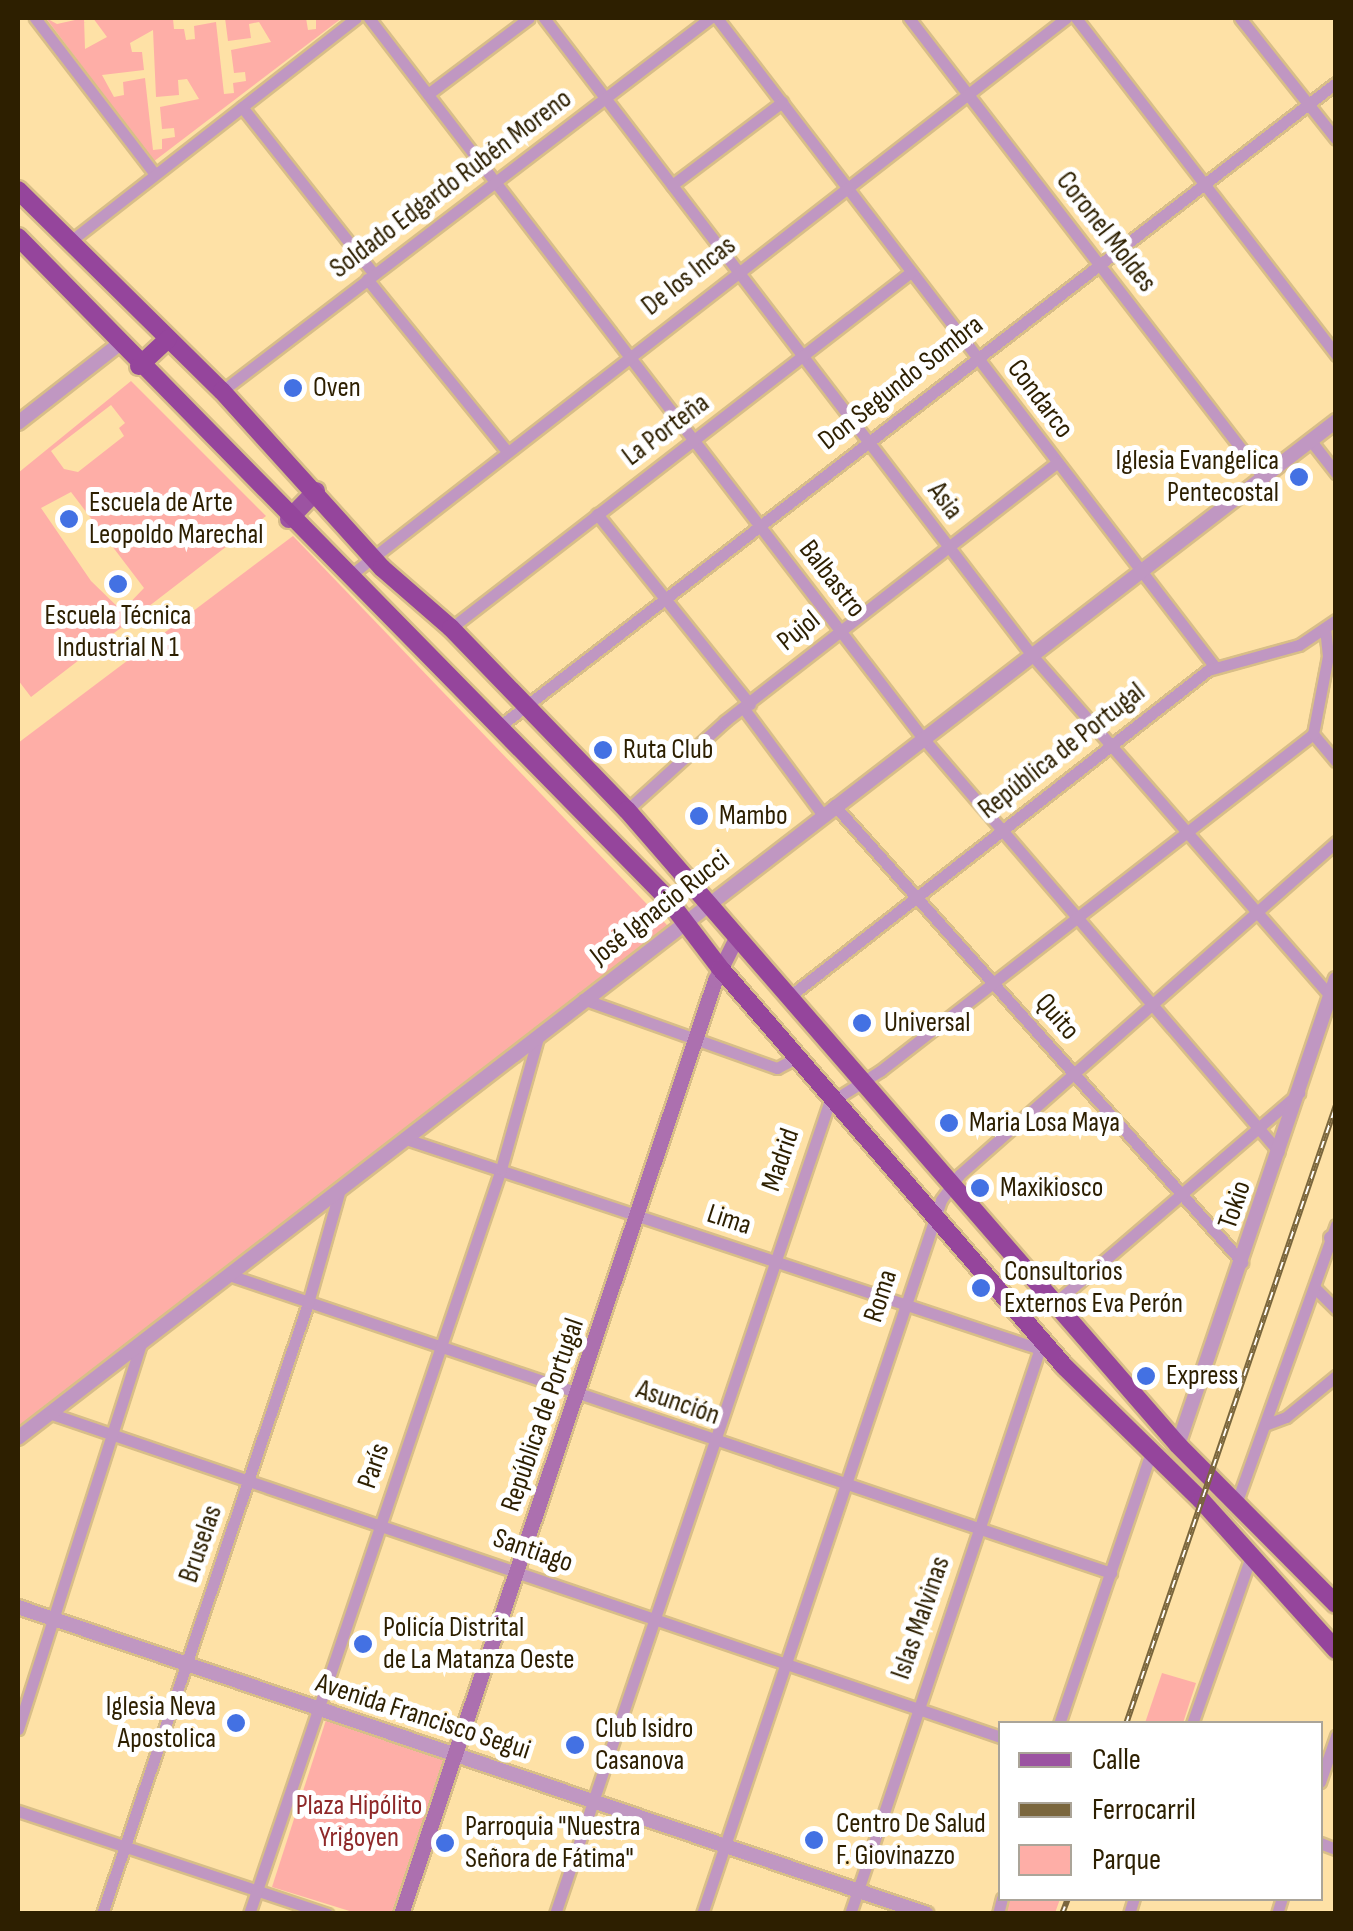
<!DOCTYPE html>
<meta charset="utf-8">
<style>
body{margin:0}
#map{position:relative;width:1353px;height:1931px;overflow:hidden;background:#fee1a6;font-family:"Sofia Sans Condensed",sans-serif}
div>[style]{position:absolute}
.green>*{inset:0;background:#feaea7}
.roads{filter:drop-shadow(2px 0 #d8be88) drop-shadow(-2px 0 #d8be88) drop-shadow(0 2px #d8be88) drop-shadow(0 -2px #d8be88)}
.minor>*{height:11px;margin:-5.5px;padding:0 5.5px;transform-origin:5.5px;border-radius:5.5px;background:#c097c2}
.tertiary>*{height:14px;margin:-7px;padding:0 7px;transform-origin:7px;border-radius:7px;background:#c097c2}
.secondary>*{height:15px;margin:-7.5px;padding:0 7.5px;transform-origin:7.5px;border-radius:7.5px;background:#ac70af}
.primary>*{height:18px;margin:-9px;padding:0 9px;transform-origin:9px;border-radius:9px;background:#9c53a2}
.trunk>*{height:18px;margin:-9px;padding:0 9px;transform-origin:9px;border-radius:9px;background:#95459c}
.rail>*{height:6px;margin-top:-3px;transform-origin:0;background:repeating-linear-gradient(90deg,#fff 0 8px,#7a663d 0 16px);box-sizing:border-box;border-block:2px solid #7a663d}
.dots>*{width:28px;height:28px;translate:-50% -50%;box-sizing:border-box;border:5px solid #fff;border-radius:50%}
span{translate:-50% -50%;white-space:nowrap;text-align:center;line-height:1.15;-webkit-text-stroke:10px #fff;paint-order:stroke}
.street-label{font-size:28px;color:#2d1f00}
.poi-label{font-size:28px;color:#2d1f00}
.left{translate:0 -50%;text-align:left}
.right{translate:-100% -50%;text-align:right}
.park-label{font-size:28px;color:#8f2929}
.frame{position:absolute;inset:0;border:20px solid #2d1f00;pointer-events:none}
.legend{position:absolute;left:998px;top:1721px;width:325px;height:180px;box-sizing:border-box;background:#fff;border:2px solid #aba599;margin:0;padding:12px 18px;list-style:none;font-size:30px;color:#2d1f00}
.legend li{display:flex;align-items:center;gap:20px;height:50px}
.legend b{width:50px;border:2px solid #aba599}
</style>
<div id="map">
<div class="green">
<div style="clip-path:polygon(evenodd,46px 18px,57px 24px,84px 18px,85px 49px,107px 37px,93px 18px,179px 18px,173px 19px,174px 29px,184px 29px,186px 40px,195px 39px,194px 26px,216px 22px,224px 94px,234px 93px,233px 83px,246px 81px,245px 72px,234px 73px,231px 50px,271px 42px,259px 22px,249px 24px,251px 38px,228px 41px,225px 18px,306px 18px,308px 30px,316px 29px,316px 20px,342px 18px,153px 162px,46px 18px,153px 30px,156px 97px,179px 95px,178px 80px,187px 79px,199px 99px,160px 107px,162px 129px,174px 128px,175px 137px,162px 139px,162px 149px,153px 150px,145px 78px,123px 82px,124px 95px,114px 97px,102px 75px,144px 70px,142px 52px,132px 52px,130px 43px,153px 30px)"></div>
<div style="clip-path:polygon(evenodd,131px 381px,266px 516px,31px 697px,18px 680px,18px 473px,131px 381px,111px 405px,125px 423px,119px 428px,124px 436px,78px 472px,64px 469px,51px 451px,111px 405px,131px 381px,71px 492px,144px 588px,122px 611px,91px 581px,41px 508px,71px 492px)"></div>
<div style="clip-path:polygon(293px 536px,668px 926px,18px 1429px,18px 743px)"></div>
<div style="clip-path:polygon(1162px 1673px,1196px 1683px,1183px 1723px,1145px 1723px)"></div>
<div style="clip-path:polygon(326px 1720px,445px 1758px,395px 1913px,356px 1913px,272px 1887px)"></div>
<div style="clip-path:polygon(1009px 1899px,1009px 1898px,1060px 1899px,1055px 1913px,1005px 1913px)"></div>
</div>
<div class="roads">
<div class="minor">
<div style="left:35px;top:18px;width:194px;rotate:52.5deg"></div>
<div style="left:369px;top:18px;width:907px;rotate:52.44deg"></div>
<div style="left:922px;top:737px;width:547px;rotate:49.3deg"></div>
<div style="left:544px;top:18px;width:801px;rotate:52.56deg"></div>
<div style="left:1031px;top:654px;width:454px;rotate:48.8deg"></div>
<div style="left:717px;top:18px;width:818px;rotate:52.5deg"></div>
<div style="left:909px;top:18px;width:580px;rotate:52.36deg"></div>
<div style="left:1076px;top:18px;width:426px;rotate:52.3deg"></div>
<div style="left:1240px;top:18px;width:154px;rotate:51.6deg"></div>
<div style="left:428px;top:94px;width:126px;rotate:-37deg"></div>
<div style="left:242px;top:107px;width:213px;rotate:51.7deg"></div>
<div style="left:672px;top:185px;width:138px;rotate:-37deg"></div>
<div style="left:68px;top:243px;width:365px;rotate:-38deg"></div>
<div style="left:367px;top:279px;width:220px;rotate:50.9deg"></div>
<div style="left:222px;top:391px;width:614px;rotate:-37.39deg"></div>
<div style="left:1311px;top:441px;width:41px;rotate:52deg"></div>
<div style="left:597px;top:514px;width:244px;rotate:51.2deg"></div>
<div style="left:348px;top:577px;width:910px;rotate:-37.9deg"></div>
<div style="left:451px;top:628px;width:582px;rotate:-37.74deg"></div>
<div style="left:744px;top:709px;width:131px;rotate:53.4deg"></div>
<div style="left:500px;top:726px;width:1055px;rotate:-37.57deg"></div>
<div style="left:1313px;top:734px;width:35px;rotate:50deg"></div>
<div style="left:834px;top:805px;width:613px;rotate:48.24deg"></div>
<div style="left:627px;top:810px;width:132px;rotate:-42.2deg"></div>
<div style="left:725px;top:721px;width:420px;rotate:-37.9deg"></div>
<div style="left:790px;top:996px;width:530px;rotate:-37.95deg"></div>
<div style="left:1208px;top:670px;width:94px;rotate:-15.4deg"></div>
<div style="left:1299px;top:645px;width:45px;rotate:-34deg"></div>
<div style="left:583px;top:999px;width:206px;rotate:19.6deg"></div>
<div style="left:777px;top:1068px;width:21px;rotate:-28deg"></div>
<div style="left:406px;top:1139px;width:665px;rotate:18.33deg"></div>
<div style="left:232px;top:1276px;width:928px;rotate:18.67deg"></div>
<div style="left:1315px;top:1288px;width:30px;rotate:45deg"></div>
<div style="left:1056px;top:1302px;width:321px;rotate:-40.7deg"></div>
<div style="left:49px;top:1413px;width:1006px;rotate:18.8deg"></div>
<div style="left:1267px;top:1424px;width:20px;rotate:-20deg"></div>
<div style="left:1286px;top:1417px;width:65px;rotate:-39.4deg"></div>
<div style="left:1236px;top:1504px;width:296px;rotate:-70.3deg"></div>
<div style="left:1059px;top:1724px;width:287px;rotate:-71.3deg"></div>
<div style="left:1192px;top:1724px;width:180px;rotate:-70.6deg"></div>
<div style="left:18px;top:1729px;width:405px;rotate:-72.3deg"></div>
<div style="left:1320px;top:1782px;width:49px;rotate:-70.8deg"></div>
<div style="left:18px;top:1811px;width:326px;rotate:18.4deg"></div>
<div style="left:1320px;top:1843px;width:17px;rotate:21deg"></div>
<div style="left:102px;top:1914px;width:645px;rotate:-71.37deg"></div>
<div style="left:308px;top:1303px;width:118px;rotate:-74.3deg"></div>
<div style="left:249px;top:1914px;width:786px;rotate:-71.31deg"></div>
<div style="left:501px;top:1169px;width:140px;rotate:-74.3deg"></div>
<div style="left:555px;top:1914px;width:856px;rotate:-71.33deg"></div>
<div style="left:829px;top:1103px;width:60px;rotate:-32.1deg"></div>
<div style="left:880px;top:1071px;width:549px;rotate:-37.89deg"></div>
<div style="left:1313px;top:734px;width:79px;rotate:-79.1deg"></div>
<div style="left:1328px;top:656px;width:27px;rotate:-96deg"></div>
<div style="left:702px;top:1914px;width:753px;rotate:-71.49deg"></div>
<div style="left:941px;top:1200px;width:31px;rotate:-54deg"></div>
<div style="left:959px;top:1175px;width:503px;rotate:-41.45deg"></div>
<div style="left:850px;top:1914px;width:600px;rotate:-71.44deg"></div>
<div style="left:998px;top:1914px;width:16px;rotate:-76deg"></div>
<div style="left:1129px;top:1914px;width:17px;rotate:-73deg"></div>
<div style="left:1277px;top:1914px;width:17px;rotate:-73deg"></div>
</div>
<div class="tertiary">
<div style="left:18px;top:423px;width:128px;rotate:-38deg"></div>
<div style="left:1331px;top:1238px;width:5px;rotate:-22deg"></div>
<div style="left:18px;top:1438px;width:1665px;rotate:-37.65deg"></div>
<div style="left:1178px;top:1445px;width:492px;rotate:-71.3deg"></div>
<div style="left:18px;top:1607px;width:959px;rotate:18.66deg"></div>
</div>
<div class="secondary">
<div style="left:401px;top:1914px;width:985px;rotate:-71.42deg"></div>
<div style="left:715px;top:980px;width:49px;rotate:-63.4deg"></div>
</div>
<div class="primary">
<div style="left:289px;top:519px;width:39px;rotate:-46deg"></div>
</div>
<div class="trunk">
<div style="left:18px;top:190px;width:286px;rotate:44.6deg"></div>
<div style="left:222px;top:391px;width:239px;rotate:47.9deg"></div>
<div style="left:382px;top:568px;width:91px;rotate:41deg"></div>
<div style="left:451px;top:628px;width:253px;rotate:46deg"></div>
<div style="left:627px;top:810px;width:841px;rotate:49.05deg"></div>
<div style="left:1178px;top:1445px;width:224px;rotate:45.2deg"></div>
<div style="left:18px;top:237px;width:925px;rotate:45.53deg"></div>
<div style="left:666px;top:897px;width:89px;rotate:52.7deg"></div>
<div style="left:720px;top:968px;width:526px;rotate:49.16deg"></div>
<div style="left:1064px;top:1366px;width:192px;rotate:44.4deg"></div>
<div style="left:1201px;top:1500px;width:202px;rotate:48deg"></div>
<div style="left:139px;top:366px;width:40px;rotate:-43deg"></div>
</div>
</div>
<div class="rail">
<div style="left:1126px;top:1724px;width:654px;rotate:-71.26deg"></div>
<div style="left:1062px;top:1914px;width:17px;rotate:-69deg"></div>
</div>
<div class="dots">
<div style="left:293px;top:388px;background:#4371e3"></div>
<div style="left:1299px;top:477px;background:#4371e3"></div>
<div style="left:69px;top:519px;background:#4371e3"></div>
<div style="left:118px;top:584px;background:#4371e3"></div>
<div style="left:603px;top:750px;background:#4371e3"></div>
<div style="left:699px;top:816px;background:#4371e3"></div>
<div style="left:862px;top:1023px;background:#4371e3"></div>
<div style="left:949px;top:1123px;background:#4371e3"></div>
<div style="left:980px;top:1188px;background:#4371e3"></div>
<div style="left:981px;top:1288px;background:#4371e3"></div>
<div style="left:1146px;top:1376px;background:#4371e3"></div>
<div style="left:363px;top:1644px;background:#4371e3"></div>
<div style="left:236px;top:1723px;background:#4371e3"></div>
<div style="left:575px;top:1745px;background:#4371e3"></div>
<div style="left:814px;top:1840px;background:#4371e3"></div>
<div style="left:445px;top:1843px;background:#4371e3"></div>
</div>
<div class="street-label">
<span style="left:451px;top:184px;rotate:-37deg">Soldado Edgardo Rubén Moreno</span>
<span style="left:1106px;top:232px;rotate:52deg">Coronel Moldes</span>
<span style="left:689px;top:276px;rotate:-38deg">De los Incas</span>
<span style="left:901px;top:383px;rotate:-38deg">Don Segundo Sombra</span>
<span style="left:1040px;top:399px;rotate:53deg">Condarco</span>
<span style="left:666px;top:430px;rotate:-37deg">La Porteña</span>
<span style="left:945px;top:501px;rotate:53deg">Asia</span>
<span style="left:832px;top:579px;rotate:52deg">Balbastro</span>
<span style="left:799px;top:631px;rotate:-39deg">Pujol</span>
<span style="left:1062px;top:751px;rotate:-38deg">República de Portugal</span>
<span style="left:660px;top:908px;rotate:-38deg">José Ignacio Rucci</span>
<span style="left:1057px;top:1017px;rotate:49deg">Quito</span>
<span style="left:781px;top:1160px;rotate:-71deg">Madrid</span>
<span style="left:1235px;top:1205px;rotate:-71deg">Tokio</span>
<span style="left:729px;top:1220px;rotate:18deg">Lima</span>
<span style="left:881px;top:1296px;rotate:-72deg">Roma</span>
<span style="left:678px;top:1403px;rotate:19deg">Asunción</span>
<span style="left:543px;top:1415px;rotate:-71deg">República de Portugal</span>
<span style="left:374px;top:1466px;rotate:-71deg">París</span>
<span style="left:201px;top:1544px;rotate:-71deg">Bruselas</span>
<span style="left:533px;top:1551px;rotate:19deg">Santiago</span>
<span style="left:921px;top:1618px;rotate:-71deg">Islas Malvinas</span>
<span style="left:423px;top:1717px;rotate:18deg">Avenida Francisco Segui</span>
</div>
<div class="poi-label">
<span class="left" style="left:313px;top:388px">Oven</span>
<span class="right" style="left:1279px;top:477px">Iglesia Evangelica<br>Pentecostal</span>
<span class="left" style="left:89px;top:519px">Escuela de Arte<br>Leopoldo Marechal</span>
<span style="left:118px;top:632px">Escuela Técnica<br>Industrial N 1</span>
<span class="left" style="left:623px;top:750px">Ruta Club</span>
<span class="left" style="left:719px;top:816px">Mambo</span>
<span class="left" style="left:884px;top:1023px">Universal</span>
<span class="left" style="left:969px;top:1123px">Maria Losa Maya</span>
<span class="left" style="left:1000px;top:1188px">Maxikiosco</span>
<span class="left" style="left:1004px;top:1288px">Consultorios<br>Externos Eva Perón</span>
<span class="left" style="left:1166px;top:1376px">Express</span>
<span class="left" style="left:383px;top:1644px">Policía Distrital<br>de La Matanza Oeste</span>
<span class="right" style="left:216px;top:1723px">Iglesia Neva<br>Apostolica</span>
<span class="left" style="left:595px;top:1745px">Club Isidro<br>Casanova</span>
<span class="left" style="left:836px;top:1840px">Centro De Salud<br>F. Giovinazzo</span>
<span class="left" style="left:465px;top:1843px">Parroquia "Nuestra<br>Señora de Fátima"</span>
</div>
<div class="park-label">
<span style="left:359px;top:1822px">Plaza Hipólito<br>Yrigoyen</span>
</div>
<div class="frame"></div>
<ul class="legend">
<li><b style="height:12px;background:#9c53a2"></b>Calle</li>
<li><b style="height:12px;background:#7a663d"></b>Ferrocarril</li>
<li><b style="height:28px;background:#feaea7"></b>Parque</li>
</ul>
</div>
